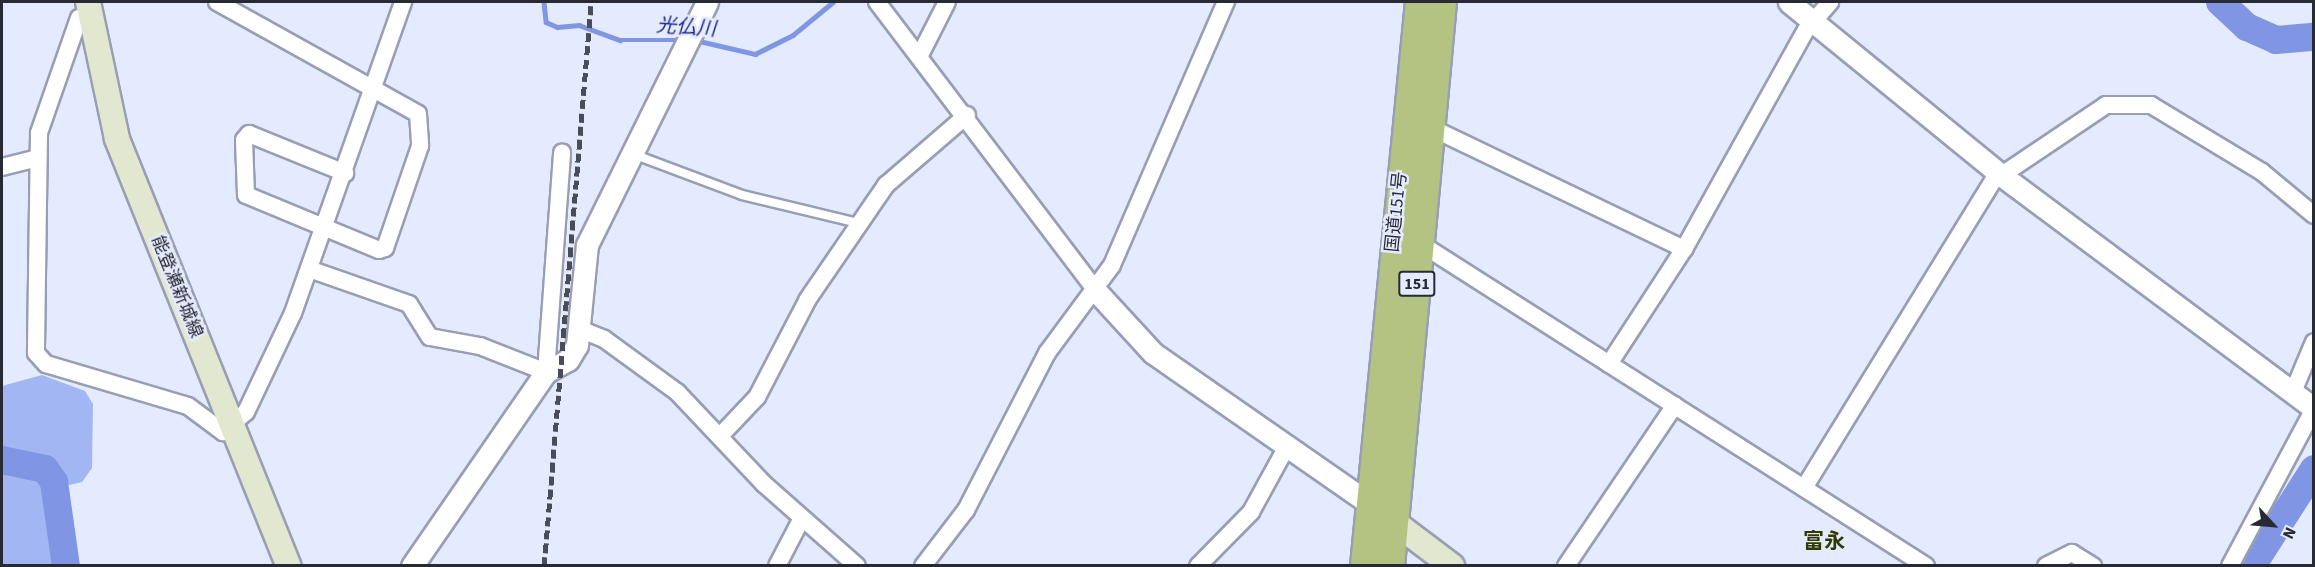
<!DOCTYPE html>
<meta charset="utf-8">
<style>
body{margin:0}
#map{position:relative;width:2315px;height:567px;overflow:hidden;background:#e5ebfe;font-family:"Source Sans 3","Noto Sans JP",sans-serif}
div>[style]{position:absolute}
.green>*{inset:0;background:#a3b6f4}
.stream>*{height:4.5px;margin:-2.25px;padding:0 2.25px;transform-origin:2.25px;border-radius:2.25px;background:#8096e5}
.river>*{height:28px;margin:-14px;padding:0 14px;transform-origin:14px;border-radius:14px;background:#8096e5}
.roads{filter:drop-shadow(2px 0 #989eb3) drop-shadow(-2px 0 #989eb3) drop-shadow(0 2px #989eb3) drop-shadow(0 -2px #989eb3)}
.service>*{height:8px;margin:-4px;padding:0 4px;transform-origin:4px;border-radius:4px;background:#fff}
.minor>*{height:16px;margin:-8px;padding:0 8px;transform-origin:8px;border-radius:8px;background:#fff}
.tertiary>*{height:21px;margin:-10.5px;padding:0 10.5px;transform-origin:10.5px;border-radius:10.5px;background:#fff}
.secondary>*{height:24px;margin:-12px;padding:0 12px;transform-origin:12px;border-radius:12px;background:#e2e8d0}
.trunk>*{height:28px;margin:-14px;padding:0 14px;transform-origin:14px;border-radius:14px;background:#b2c382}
.rail>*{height:4.5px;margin-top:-2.25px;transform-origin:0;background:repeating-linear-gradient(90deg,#494d57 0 9px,transparent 0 13.5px)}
span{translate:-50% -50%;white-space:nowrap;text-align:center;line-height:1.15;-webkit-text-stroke:5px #e5ebfe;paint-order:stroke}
.shield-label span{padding:2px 4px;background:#e5ebfe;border:2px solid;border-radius:4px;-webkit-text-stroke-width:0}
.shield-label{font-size:16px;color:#272a32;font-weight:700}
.street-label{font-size:18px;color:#272a32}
.water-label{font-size:20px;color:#1e2780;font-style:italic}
.quarter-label{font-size:21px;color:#2f3b00;font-weight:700}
.frame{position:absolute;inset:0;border:3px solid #272a32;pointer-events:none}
.north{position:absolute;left:2243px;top:495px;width:60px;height:60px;-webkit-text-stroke:4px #e5ebfe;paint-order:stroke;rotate:116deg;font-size:16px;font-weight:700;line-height:24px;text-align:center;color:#272a32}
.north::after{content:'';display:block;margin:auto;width:21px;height:27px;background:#272a32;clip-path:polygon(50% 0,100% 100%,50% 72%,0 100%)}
</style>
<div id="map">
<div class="green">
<div style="clip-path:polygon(42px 375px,85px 391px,93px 404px,92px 468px,82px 482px,65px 486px,52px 502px,48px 530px,59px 565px,2px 565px,2px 386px)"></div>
</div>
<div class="stream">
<div style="left:544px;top:2px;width:20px;rotate:84deg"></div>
<div style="left:546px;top:22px;width:12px;rotate:24deg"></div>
<div style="left:557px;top:27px;width:22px;rotate:-5deg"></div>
<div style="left:579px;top:25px;width:44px;rotate:20.1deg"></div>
<div style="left:620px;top:40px;width:61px"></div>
<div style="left:695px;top:40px;width:62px;rotate:13.1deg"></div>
<div style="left:755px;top:54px;width:42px;rotate:-26.6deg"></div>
<div style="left:793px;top:35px;width:52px;rotate:-39.5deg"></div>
</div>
<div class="river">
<div style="left:2220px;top:2px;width:37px;rotate:43deg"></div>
<div style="left:2247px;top:27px;width:32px;rotate:24deg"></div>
<div style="left:2276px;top:40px;width:38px;rotate:-5deg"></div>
<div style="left:2px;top:460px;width:44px;rotate:11.8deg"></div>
<div style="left:45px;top:469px;width:16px;rotate:55deg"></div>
<div style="left:54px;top:482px;width:85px;rotate:81.9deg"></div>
<div style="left:2252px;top:566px;width:115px;rotate:-57.4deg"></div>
</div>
<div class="roads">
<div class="service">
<div style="left:633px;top:154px;width:116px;rotate:20.6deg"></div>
<div style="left:742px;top:195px;width:119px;rotate:13.6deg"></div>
</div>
<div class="minor">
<div style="left:217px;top:2px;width:230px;rotate:29.1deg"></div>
<div style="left:418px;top:114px;width:32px;rotate:86deg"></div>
<div style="left:420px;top:146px;width:108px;rotate:108.9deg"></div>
<div style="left:385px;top:248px;width:6px;rotate:162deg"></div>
<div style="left:379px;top:250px;width:144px;rotate:-157.5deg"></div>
<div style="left:246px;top:195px;width:55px;rotate:-92.1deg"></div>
<div style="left:244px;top:140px;width:8px;rotate:-50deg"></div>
<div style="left:249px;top:134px;width:104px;rotate:22.1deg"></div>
<div style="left:877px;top:2px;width:363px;rotate:52.8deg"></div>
<div style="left:89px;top:15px;width:10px;rotate:163deg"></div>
<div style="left:79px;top:18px;width:122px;rotate:109.2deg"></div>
<div style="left:39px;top:133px;width:220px;rotate:90.8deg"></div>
<div style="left:36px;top:353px;width:15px;rotate:48deg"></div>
<div style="left:46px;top:364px;width:148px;rotate:16.5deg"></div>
<div style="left:188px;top:406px;width:44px;rotate:36.6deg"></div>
<div style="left:223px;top:432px;width:30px;rotate:-41deg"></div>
<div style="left:246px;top:412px;width:110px;rotate:-64.6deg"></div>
<div style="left:293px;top:313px;width:330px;rotate:-70.5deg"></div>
<div style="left:920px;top:55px;width:59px;rotate:-63deg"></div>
<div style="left:1428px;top:136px;width:13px;rotate:-18deg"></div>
<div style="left:1440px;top:132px;width:271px;rotate:25.6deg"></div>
<div style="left:2px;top:167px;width:36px;rotate:-14deg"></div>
<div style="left:1421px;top:244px;width:599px;rotate:32.52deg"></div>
<div style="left:309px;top:269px;width:106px;rotate:19.3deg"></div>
<div style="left:409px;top:304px;width:39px;rotate:58deg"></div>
<div style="left:430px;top:337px;width:51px;rotate:10.2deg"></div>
<div style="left:480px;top:346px;width:71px;rotate:21.5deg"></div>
<div style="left:546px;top:372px;width:220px;rotate:-85.8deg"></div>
<div style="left:582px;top:330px;width:24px;rotate:22deg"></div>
<div style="left:604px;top:339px;width:90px;rotate:36deg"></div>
<div style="left:677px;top:392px;width:127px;rotate:46.6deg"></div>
<div style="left:764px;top:484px;width:124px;rotate:41.4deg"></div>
<div style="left:1609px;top:364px;width:137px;rotate:-56.9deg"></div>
<div style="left:1684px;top:249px;width:251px;rotate:-60.9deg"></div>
<div style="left:1806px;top:30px;width:37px;rotate:-49deg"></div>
<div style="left:2293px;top:392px;width:54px;rotate:-67.2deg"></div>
<div style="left:720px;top:436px;width:54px;rotate:-46.5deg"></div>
<div style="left:757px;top:397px;width:110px;rotate:-62.5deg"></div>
<div style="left:808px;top:299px;width:138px;rotate:-55.6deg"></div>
<div style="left:886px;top:185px;width:107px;rotate:-40.8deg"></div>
<div style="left:1804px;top:488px;width:361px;rotate:-58.4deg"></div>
<div style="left:1993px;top:181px;width:136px;rotate:-33.9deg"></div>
<div style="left:2106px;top:105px;width:45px"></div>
<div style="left:2151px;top:105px;width:130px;rotate:31.1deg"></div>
<div style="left:2262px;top:172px;width:67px;rotate:39.6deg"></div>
<div style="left:777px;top:566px;width:54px;rotate:-62.5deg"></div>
<div style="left:923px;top:566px;width:71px;rotate:-52.5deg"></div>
<div style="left:966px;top:510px;width:177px;rotate:-62.7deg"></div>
<div style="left:1047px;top:353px;width:109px;rotate:-53.5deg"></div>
<div style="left:1112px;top:265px;width:287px;rotate:-66.6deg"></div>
<div style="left:1198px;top:566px;width:76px;rotate:-45.5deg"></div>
<div style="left:1251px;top:512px;width:73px;rotate:-61.3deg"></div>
<div style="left:1566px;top:566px;width:194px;rotate:-55.9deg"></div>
<div style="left:2046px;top:566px;width:29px;rotate:-27deg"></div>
<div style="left:2072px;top:553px;width:25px;rotate:32deg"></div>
<div style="left:2230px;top:566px;width:178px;rotate:-61.9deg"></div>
</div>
<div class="tertiary">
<div style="left:1789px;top:2px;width:274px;rotate:39.2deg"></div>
<div style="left:2001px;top:175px;width:390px;rotate:36.7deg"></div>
<div style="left:1096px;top:291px;width:84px;rotate:47.4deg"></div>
<div style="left:1153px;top:353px;width:263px;rotate:34.8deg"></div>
<div style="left:412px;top:566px;width:236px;rotate:-55.4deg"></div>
<div style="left:546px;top:372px;width:25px;rotate:-29deg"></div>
<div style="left:568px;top:360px;width:17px;rotate:-59deg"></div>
<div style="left:577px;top:345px;width:100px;rotate:-84.3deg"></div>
<div style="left:587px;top:245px;width:271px;rotate:-63.7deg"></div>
</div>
<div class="secondary">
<div style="left:88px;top:2px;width:140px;rotate:78deg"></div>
<div style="left:117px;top:139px;width:460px;rotate:68.1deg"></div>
<div style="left:1382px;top:513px;width:88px;rotate:37.1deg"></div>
</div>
<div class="trunk">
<div style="left:1365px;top:566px;width:567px;rotate:-84.43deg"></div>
<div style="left:1390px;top:566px;width:566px;rotate:-84.73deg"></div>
</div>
</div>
<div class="rail">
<div style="left:544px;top:566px;width:566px;rotate:-85.24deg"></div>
</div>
<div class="shield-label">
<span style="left:1417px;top:284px">151</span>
</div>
<div class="street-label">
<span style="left:1397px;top:212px;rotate:-84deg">国道151号</span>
<span style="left:176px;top:287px;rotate:68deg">能登瀬新城線</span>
</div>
<div class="water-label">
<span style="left:686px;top:28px;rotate:4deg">光仏川</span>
</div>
<div class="quarter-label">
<span style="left:1824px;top:541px">富永</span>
</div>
<div class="frame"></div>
<div class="north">N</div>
</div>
